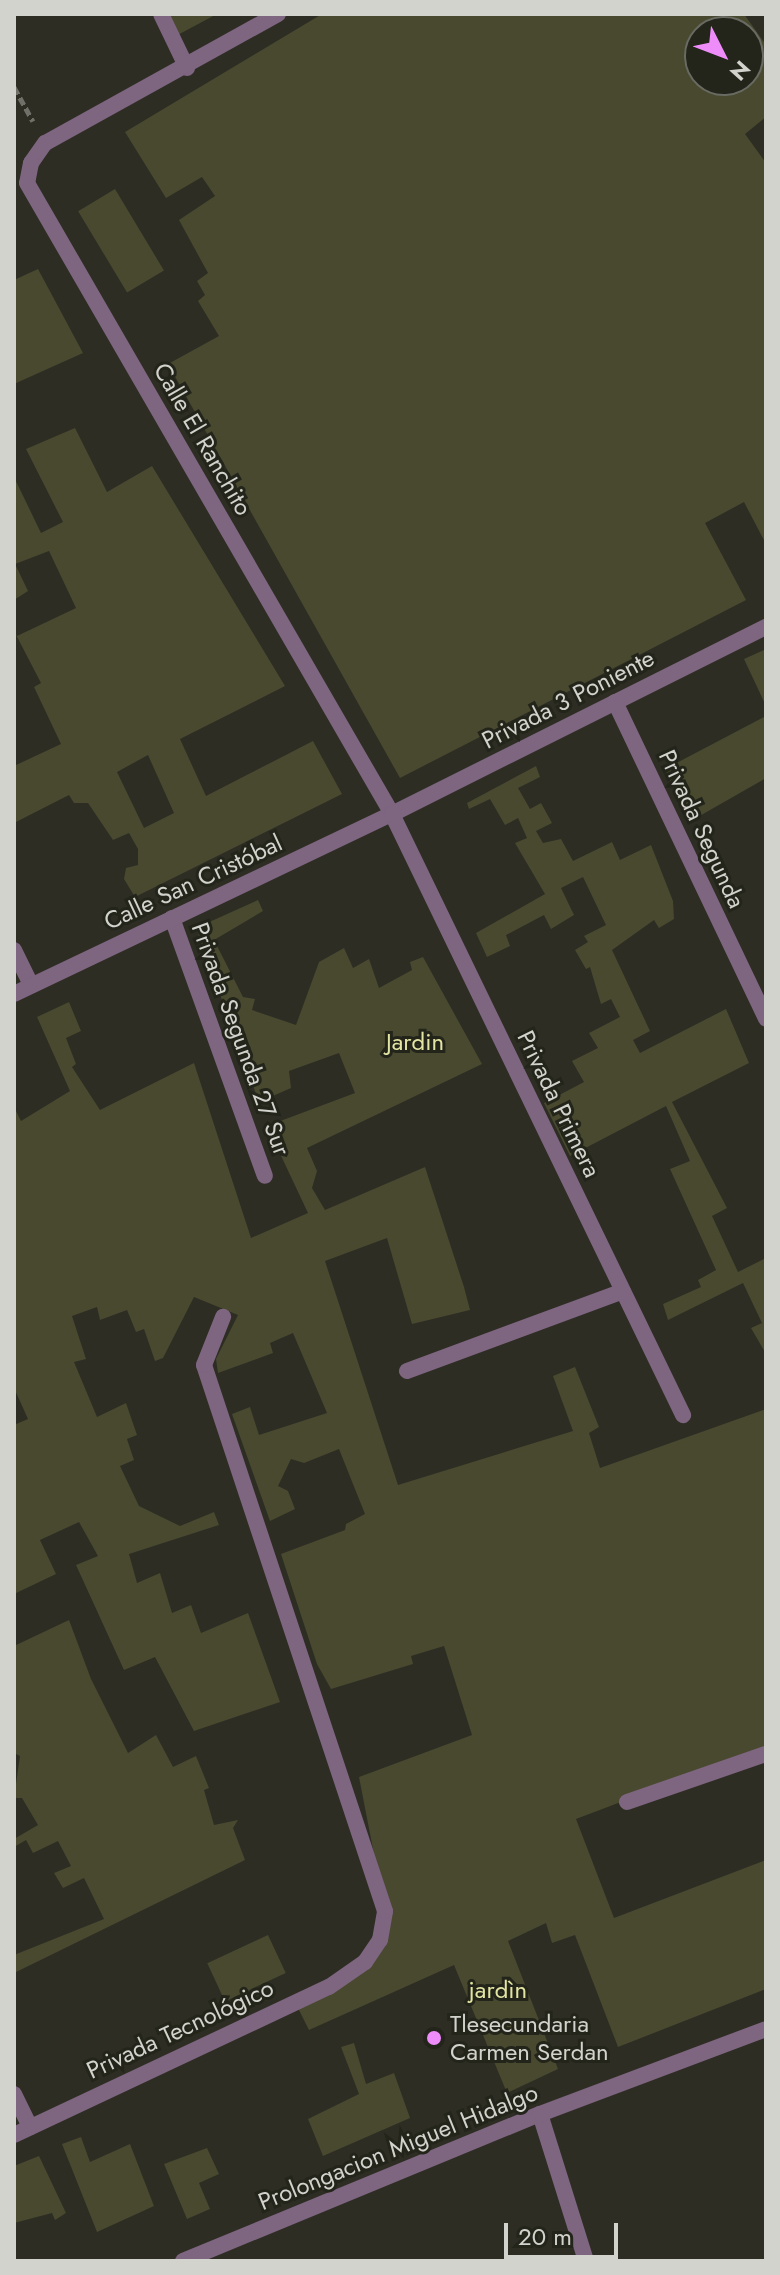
<!DOCTYPE html>
<meta charset="utf-8">
<style>
body{margin:0}
#map{position:relative;width:780px;height:2275px;overflow:hidden;background:#2d2d24;font-family:Jost,sans-serif}
div>[style]{position:absolute}
.green>*{inset:0;background:#48492f;transform-origin:0 0}
.path>*{height:5px;margin-top:-2.5px;transform-origin:0;background:repeating-linear-gradient(90deg,#707068 0 8px,transparent 0 12px)}
.service>*{height:16px;margin:-8px;padding:0 8px;transform-origin:8px;border-radius:8px;background:#7e6580}
.minor>*{height:16px;margin:-8px;padding:0 8px;transform-origin:8px;border-radius:8px;background:#7e6580}
.tertiary>*{height:16px;margin:-8px;padding:0 8px;transform-origin:8px;border-radius:8px;background:#7e6580}
.dots>*{width:22px;height:22px;translate:-50% -50%;box-sizing:border-box;border:4px solid #23241a;border-radius:50%}
span{translate:-50% -50%;white-space:nowrap;text-align:center;line-height:1.15;-webkit-text-stroke:6px #23241a;paint-order:stroke}
.street-label{font-size:24px;color:#d3d3cd}
.park-label{font-size:24px;color:#e3e5a3}
.poi-label{font-size:24px;color:#d3d3cd}
.left{translate:0 -50%;text-align:left}
.frame{position:absolute;inset:0;border:16px solid #d3d3cd;pointer-events:none}
.north{position:absolute;left:684px;top:16px;width:80px;height:80px;box-sizing:border-box;background:#23241a;border:2px solid #696a62;border-radius:50%;rotate:132deg;font-size:22px;font-weight:700;line-height:32px;text-align:center;color:#d3d3cd}
.north::after{content:'';display:block;margin:auto;width:28px;height:36px;background:#ee8cf9;clip-path:polygon(50% 0,100% 100%,50% 72%,0 100%)}
.scale{position:absolute;left:504px;top:2223px;width:114px;height:36px;box-sizing:border-box;border:4px solid #d3d3cd;border-top:0;padding-left:10px;font-size:24px;line-height:28px;white-space:nowrap;color:#d3d3cd;-webkit-text-stroke:6px #23241a;paint-order:stroke}
</style>
<div id="map">
<div class="green">
<div style="clip-path:polygon(161px 14px,217px 14px,172px 38px)"></div>
<div style="clip-path:polygon(evenodd,322px 14px,744px 14px,766px 45px,766px 117px,745px 134px,766px 163px,766px 544px,744px 502px,705px 523px,746px 600px,400px 778px,168px 364px,219px 336px,198px 301px,205px 295px,197px 281px,208px 273px,179px 220px,215px 196px,202px 177px,166px 198px,125px 132px,322px 14px,748px 32px,748px 80px,700px 80px,700px 32px,748px 32px)"></div>
<div style="left:115px;top:189px;width:95px;height:43px;rotate:59deg"></div>
<div style="clip-path:polygon(38px 269px,83px 353px,14px 384px,14px 280px)"></div>
<div style="clip-path:polygon(evenodd,75px 428px,107px 492px,152px 466px,285px 686px,180px 739px,206px 796px,313px 741px,342px 794px,135px 897px,124px 879px,126px 868px,138px 865px,138px 849px,129px 833px,113px 840px,88px 803px,74px 803px,69px 795px,14px 823px,14px 766px,61px 744px,34px 687px,41px 683px,14px 631px,17px 636px,76px 608px,49px 551px,15px 564px,28px 591px,14px 600px,14px 477px,41px 533px,63px 522px,26px 449px,75px 428px,148px 755px,174px 813px,144px 828px,117px 772px,148px 755px)"></div>
<div style="clip-path:polygon(766px 649px,766px 706px,744px 659px)"></div>
<div style="clip-path:polygon(766px 716px,766px 778px,689px 822px,665px 769px)"></div>
<div style="clip-path:polygon(536px 766px,540px 777px,518px 788px,530px 809px,541px 803px,552px 823px,536px 831px,543px 843px,561px 839px,573px 861px,612px 842px,620px 860px,651px 845px,673px 901px,674px 919px,659px 928px,654px 920px,612px 950px,650px 1031px,633px 1040px,640px 1053px,726px 1009px,749px 1063px,672px 1102px,727px 1208px,712px 1216px,738px 1272px,766px 1258px,766px 1354px,751px 1328px,762px 1323px,743px 1283px,668px 1320px,663px 1304px,701px 1287px,698px 1280px,716px 1270px,670px 1169px,690px 1161px,666px 1106px,570px 1156px,544px 1103px,584px 1082px,572px 1061px,598px 1048px,589px 1033px,620px 1017px,611px 999px,601px 1004px,590px 967px,586px 969px,575px 950px,588px 942px,584px 936px,606px 925px,583px 877px,561px 888px,574px 915px,551px 929px,544px 915px,506px 935px,510px 946px,487px 957px,476px 933px,545px 894px,515px 843px,527px 838px,518px 818px,505px 825px,490px 799px,469px 809px,467px 803px)"></div>
<div style="clip-path:polygon(258px 900px,263px 911px,214px 940px,243px 997px,255px 999px,252px 1010px,296px 1025px,319px 962px,344px 948px,353px 968px,369px 959px,379px 988px,412px 970px,410px 962px,423px 957px,482px 1064px,307px 1148px,317px 1171px,312px 1188px,325px 1210px,425px 1167px,464px 1287px,470px 1310px,412px 1324px,387px 1238px,325px 1261px,398px 1485px,573px 1431px,553px 1376px,575px 1367px,599px 1427px,589px 1433px,600px 1468px,766px 1409px,766px 1747px,576px 1819px,614px 1918px,766px 1860px,766px 1989px,618px 2047px,575px 1935px,552px 1943px,546px 1923px,508px 1941px,558px 2069px,507px 2093px,454px 1965px,309px 2030px,295px 2002px,364px 1963px,385px 1911px,359px 1777px,472px 1735px,444px 1646px,411px 1656px,413px 1664px,331px 1689px,317px 1664px,281px 1554px,345px 1530px,346px 1524px,365px 1514px,339px 1449px,304px 1463px,291px 1459px,278px 1486px,288px 1491px,295px 1509px,270px 1521px,232px 1414px,250px 1407px,259px 1435px,327px 1413px,293px 1333px,270px 1343px,273px 1353px,218px 1373px,216px 1359px,238px 1315px,194px 1297px,163px 1358px,155px 1361px,144px 1329px,136px 1332px,127px 1310px,100px 1320px,97px 1307px,72px 1316px,86px 1359px,74px 1362px,97px 1417px,126px 1403px,137px 1435px,127px 1439px,134px 1460px,120px 1466px,139px 1506px,180px 1526px,214px 1512px,219px 1525px,129px 1554px,137px 1583px,160px 1573px,172px 1613px,191px 1605px,201px 1633px,248px 1613px,280px 1702px,194px 1731px,155px 1657px,124px 1670px,76px 1565px,98px 1556px,79px 1522px,40px 1540px,56px 1574px,14px 1594px,14px 1425px,28px 1419px,14px 1388px,14px 1107px,21px 1121px,70px 1091px,37px 1017px,69px 1002px,81px 1031px,66px 1038px,76px 1064px,72px 1067px,100px 1110px,194px 1063px,251px 1238px,308px 1213px,267px 1126px,355px 1093px,339px 1053px,289px 1071px,291px 1088px,259px 1102px,196px 928px)"></div>
<div style="clip-path:polygon(69px 1620px,91px 1679px,128px 1753px,156px 1735px,173px 1767px,196px 1756px,209px 1788px,204px 1790px,214px 1825px,238px 1820px,233px 1828px,245px 1860px,14px 1973px,14px 1955px,104px 1919px,84px 1878px,63px 1888px,54px 1873px,71px 1866px,58px 1841px,33px 1853px,26px 1840px,14px 1847px,14px 1839px,38px 1825px,22px 1798px,14px 1798px,20px 1756px,14px 1753px,14px 1646px)"></div>
<div style="left:268px;top:1935px;width:42px;height:67px;rotate:65deg"></div>
<div style="clip-path:polygon(354px 2043px,366px 2084px,394px 2073px,410px 2118px,323px 2156px,308px 2119px,359px 2094px,341px 2047px)"></div>
<div style="clip-path:polygon(81px 2137px,90px 2162px,130px 2144px,154px 2206px,97px 2232px,62px 2144px)"></div>
<div style="clip-path:polygon(207px 2148px,219px 2174px,199px 2183px,210px 2209px,187px 2219px,164px 2164px)"></div>
<div style="clip-path:polygon(39px 2156px,66px 2213px,55px 2220px,52px 2213px,14px 2223px,14px 2166px)"></div>
</div>
<div class="path">
<div style="left:14px;top:87px;width:39px;rotate:61deg"></div>
</div>
<div class="service">
<div style="left:540px;top:2114px;width:154px;rotate:72.6deg"></div>
</div>
<div class="minor">
<div style="left:161px;top:14px;width:60px;rotate:64.3deg"></div>
<div style="left:278px;top:14px;width:266px;rotate:151deg"></div>
<div style="left:45px;top:143px;width:24px;rotate:125deg"></div>
<div style="left:31px;top:163px;width:20px;rotate:101deg"></div>
<div style="left:27px;top:183px;width:729px;rotate:59.95deg"></div>
<div style="left:392px;top:814px;width:668px;rotate:64.16deg"></div>
<div style="left:615px;top:702px;width:351px;rotate:64.5deg"></div>
<div style="left:172px;top:918px;width:274px;rotate:70.2deg"></div>
<div style="left:14px;top:950px;width:39px;rotate:64deg"></div>
<div style="left:14px;top:994px;width:419px;rotate:-25.5deg"></div>
<div style="left:392px;top:814px;width:418px;rotate:-26.6deg"></div>
<div style="left:407px;top:1371px;width:230px;rotate:-20.3deg"></div>
<div style="left:627px;top:1802px;width:147px;rotate:-19.1deg"></div>
<div style="left:14px;top:2094px;width:37px;rotate:64deg"></div>
<div style="left:14px;top:2135px;width:348px;rotate:-25.2deg"></div>
<div style="left:329px;top:1987px;width:44px;rotate:-34.8deg"></div>
<div style="left:365px;top:1962px;width:27px;rotate:-56deg"></div>
<div style="left:380px;top:1940px;width:29px;rotate:-80deg"></div>
<div style="left:385px;top:1911px;width:575px;rotate:-108.34deg"></div>
<div style="left:204px;top:1365px;width:52px;rotate:-68.4deg"></div>
</div>
<div class="tertiary">
<div style="left:183px;top:2261px;width:386px;rotate:-22.4deg"></div>
<div style="left:540px;top:2114px;width:241px;rotate:-20.6deg"></div>
</div>
<div class="dots">
<div style="left:434px;top:2038px;background:#ee8cf9"></div>
</div>
<div class="street-label">
<span style="left:203px;top:439px;rotate:60deg">Calle El Ranchito</span>
<span style="left:568px;top:699px;rotate:-27deg">Privada 3 Poniente</span>
<span style="left:702px;top:829px;rotate:65deg">Privada Segunda</span>
<span style="left:193px;top:882px;rotate:-25deg">Calle San Cristóbal</span>
<span style="left:241px;top:1039px;rotate:70deg">Privada Segunda 27 Sur</span>
<span style="left:559px;top:1104px;rotate:64deg">Privada Primera</span>
<span style="left:180px;top:2029px;rotate:-25deg">Privada Tecnológico</span>
<span style="left:398px;top:2147px;rotate:-22deg">Prolongacion Miguel Hidalgo</span>
</div>
<div class="park-label">
<span style="left:415px;top:1042px">Jardin</span>
<span style="left:498px;top:1990px">jardìn</span>
</div>
<div class="poi-label">
<span class="left" style="left:450px;top:2038px">Tlesecundaria<br>Carmen Serdan</span>
</div>
<div class="frame"></div>
<div class="north">N</div>
<div class="scale">20 m</div>
</div>
